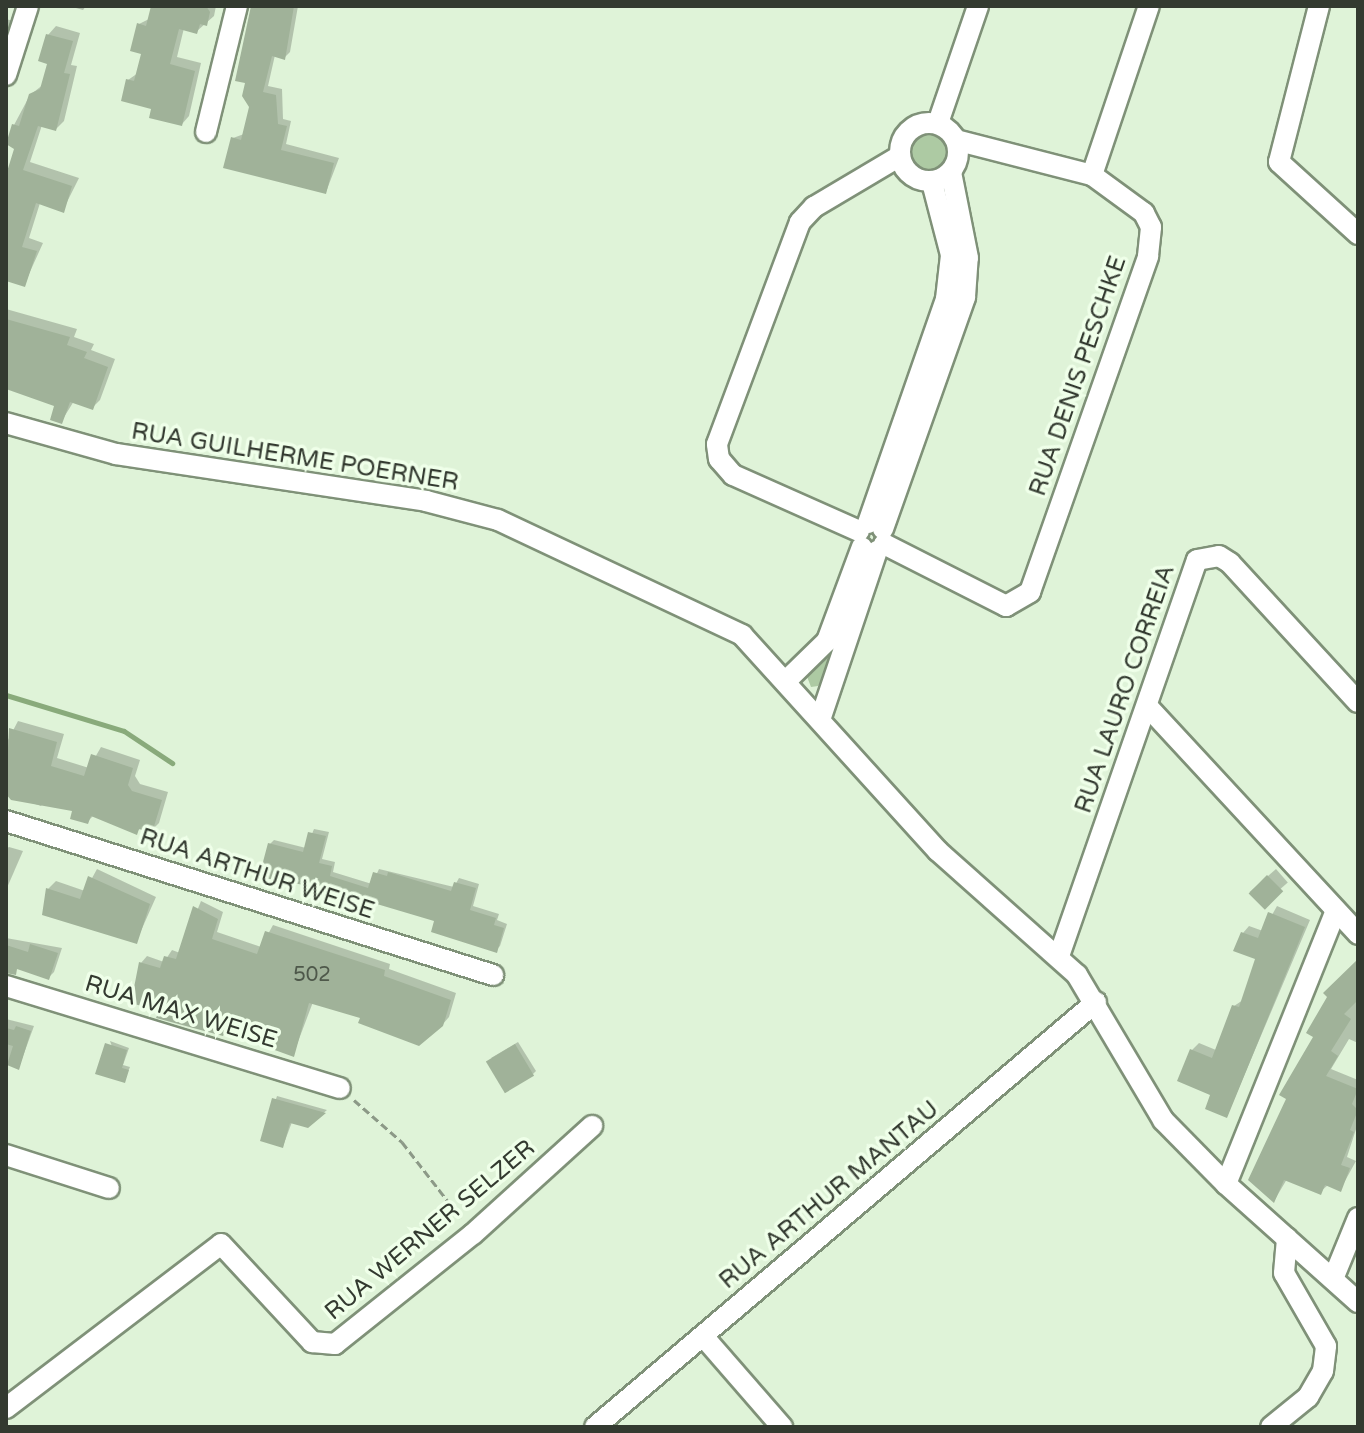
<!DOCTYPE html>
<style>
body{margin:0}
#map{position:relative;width:1364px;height:1433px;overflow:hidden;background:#dff3d8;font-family:"Varela Round",sans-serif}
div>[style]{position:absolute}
.green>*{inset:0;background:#adcaa3}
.round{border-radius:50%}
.shadow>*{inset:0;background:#0003;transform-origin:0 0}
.stream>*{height:5px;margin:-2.5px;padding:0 2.5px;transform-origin:2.5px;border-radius:2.5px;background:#89aa7b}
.building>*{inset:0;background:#a0b299;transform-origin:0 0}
.path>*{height:3px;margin-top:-1.5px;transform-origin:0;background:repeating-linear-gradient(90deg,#8c9987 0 8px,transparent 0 12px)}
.roads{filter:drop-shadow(2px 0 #7f9178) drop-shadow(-2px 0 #7f9178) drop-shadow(0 2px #7f9178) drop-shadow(0 -2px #7f9178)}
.minor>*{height:20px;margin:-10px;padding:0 10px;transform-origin:10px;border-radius:10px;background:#fff}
.minor>.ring{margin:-10px;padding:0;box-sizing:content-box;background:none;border:20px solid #fff;border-radius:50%}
span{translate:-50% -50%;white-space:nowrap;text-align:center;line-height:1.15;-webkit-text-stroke:7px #efffe9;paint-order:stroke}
.number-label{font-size:20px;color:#4e584a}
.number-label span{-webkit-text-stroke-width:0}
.street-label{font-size:24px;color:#333a30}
.frame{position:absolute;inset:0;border:8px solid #333a30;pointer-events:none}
</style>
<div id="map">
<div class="green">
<div class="round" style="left:905px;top:127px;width:48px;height:48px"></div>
<div style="clip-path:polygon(862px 561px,828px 672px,818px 686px,811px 687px,806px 674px,833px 645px)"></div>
</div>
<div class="shadow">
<div style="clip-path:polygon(69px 6px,86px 6px,83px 10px)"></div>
<div style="clip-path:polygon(154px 6px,216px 6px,214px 16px,197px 31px,184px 28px,177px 57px,201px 63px,189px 116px,182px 124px,154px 108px,128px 80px,138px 73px,143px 52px,139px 24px,151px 18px)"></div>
<div style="clip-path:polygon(254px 6px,316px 6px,298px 6px,290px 52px,284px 58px,275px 55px,268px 86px,282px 89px,283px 119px,291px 121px,286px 144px,339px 158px,326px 192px,233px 138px,244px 134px,251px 107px)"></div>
<div style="clip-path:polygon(6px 19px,13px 21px,6px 39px)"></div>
<div style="clip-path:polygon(56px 26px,80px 33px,71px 65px,77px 66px,64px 121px,56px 129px,42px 125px,30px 162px,79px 178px,63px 210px,40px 203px,29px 238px,43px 243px,24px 285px,6px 279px,6px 168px,10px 169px,17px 148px,14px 125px,30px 95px,44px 84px,50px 62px,48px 35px)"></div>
<div style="clip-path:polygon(6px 309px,77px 329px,74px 337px,94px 344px,91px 350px,115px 359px,100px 400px,92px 408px,74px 401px,61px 422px,57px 405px,6px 387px)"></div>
<div style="clip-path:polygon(18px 721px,64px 734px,57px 758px,89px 768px,101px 747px,140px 760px,135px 776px,140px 784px,168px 792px,159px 823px,151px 831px,141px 828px,136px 832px,94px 815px,87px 822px,75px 810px,45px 801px,41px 806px,6px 794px,6px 744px)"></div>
<div style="clip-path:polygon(314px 829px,329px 832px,322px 859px,335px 862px,333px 872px,372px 884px,379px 869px,454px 887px,459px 878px,479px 884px,473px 906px,499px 914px,497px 920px,507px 924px,500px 946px,496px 950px,437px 920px,362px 897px,357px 906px,270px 844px,274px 840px,306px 848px)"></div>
<div style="clip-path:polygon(9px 847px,23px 851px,6px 890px,6px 849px)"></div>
<div style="clip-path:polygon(97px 869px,156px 897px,136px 942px,44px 913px,48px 889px,56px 881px,85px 891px)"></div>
<div style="left:1276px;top:869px;width:18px;height:35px;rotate:49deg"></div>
<div style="clip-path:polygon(201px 901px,223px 912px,217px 932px,261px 947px,273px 925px,390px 964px,389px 969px,456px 993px,449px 1017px,442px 1025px,363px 1016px,313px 1002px,293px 1055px,161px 1010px,141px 963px,147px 956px,164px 962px,172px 950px,180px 953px)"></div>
<div style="clip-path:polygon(1277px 906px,1310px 920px,1227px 1116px,1192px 1050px,1199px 1043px,1216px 1050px,1234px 1006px,1243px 1000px,1257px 958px,1243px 933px,1249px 926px,1263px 931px)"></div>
<div style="clip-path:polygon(6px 938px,62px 948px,54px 972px,49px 977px,20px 968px,6px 972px)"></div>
<div style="clip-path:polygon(1358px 961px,1358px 1043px,1349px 1039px,1331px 1069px,1358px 1080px,1358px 1123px,1347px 1157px,1356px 1161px,1340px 1190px,1328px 1185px,1320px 1192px,1287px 1179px,1274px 1201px)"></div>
<div style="clip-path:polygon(6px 1019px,34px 1026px,19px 1067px,6px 1063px)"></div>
<div style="clip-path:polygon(110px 1041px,129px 1048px,123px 1065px,130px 1067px,124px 1081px)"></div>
<div style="clip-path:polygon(518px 1042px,536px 1071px,533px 1074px,491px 1058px)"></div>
<div style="clip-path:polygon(277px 1096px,327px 1110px,308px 1126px,292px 1122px,283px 1146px,262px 1140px)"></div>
</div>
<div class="stream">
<div style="left:6px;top:695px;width:123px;rotate:17deg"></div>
<div style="left:124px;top:731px;width:58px;rotate:33.7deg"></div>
</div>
<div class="building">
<div style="clip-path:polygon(151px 6px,206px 6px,210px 12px,207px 26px,200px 24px,197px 34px,179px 29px,170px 64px,195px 71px,182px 126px,149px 118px,151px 109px,121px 101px,126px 79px,134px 81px,141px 54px,130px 51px,137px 23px,146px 26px)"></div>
<div style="clip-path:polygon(251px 6px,294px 6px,285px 60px,272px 56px,263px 92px,276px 95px,278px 124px,287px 126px,281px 150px,334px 163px,326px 194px,223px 168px,231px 137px,241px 140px,249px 107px,242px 96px,245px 83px,235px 81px)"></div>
<div style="clip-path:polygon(46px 34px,73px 41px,64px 73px,70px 74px,56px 131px,38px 126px,23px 170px,72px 186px,64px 213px,36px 203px,22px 247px,37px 251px,25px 287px,6px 281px,6px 175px,14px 149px,6px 144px,12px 124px,19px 126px,29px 94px,40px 89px,47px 64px,38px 61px)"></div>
<div style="clip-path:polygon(6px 319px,70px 337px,67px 345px,87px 352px,84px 358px,108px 367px,93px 410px,70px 402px,62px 424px,50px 420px,54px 406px,6px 389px)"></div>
<div style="clip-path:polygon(9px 728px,57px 742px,51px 766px,84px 776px,91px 754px,133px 768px,128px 785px,132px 791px,162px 800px,152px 833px,139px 829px,137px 835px,91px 816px,88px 824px,70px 819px,72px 811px,11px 800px,6px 794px)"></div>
<div style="clip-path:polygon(308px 832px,326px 836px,319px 863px,332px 866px,330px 876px,368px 888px,373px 872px,387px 876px,388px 872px,451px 891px,454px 882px,476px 888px,470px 910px,496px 918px,494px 925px,504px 928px,497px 953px,431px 932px,434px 921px,360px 899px,357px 908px,329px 900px,332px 890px,259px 877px,268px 843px,303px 852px)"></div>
<div style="left:1267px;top:875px;width:23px;height:26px;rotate:45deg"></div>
<div style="clip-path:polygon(88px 876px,150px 904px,137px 944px,42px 915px,46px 888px,80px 899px)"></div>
<div style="clip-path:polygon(193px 906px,218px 919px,212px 939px,257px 954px,265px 931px,385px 970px,384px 976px,451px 1000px,443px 1026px,419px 1046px,358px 1023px,360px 1018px,309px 1003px,294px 1057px,225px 1032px,223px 1036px,156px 1018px,159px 1011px,131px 1003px,139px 962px,160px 968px,164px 956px,176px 959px)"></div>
<div style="clip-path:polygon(1268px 912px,1305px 927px,1227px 1118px,1205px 1109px,1210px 1095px,1177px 1081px,1190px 1049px,1212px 1058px,1232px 1005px,1239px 1007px,1255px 959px,1233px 951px,1241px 932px,1258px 938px)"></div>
<div style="clip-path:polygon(30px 944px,58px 953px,49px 980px,17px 969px,16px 975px,6px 973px,6px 945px,28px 952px)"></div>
<div style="clip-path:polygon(1358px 959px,1358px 1000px,1344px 1014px,1351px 1019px,1331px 1051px,1338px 1056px,1326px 1076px,1358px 1089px,1352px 1104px,1358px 1110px,1350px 1130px,1354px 1132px,1341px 1165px,1350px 1168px,1341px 1192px,1325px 1185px,1321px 1195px,1284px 1180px,1274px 1203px,1248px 1180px,1286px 1099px,1279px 1095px,1313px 1037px,1306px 1033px,1327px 997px,1323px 993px)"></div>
<div style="clip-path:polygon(16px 1026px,31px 1031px,19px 1070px,7px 1065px,13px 1046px,6px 1044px,6px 1028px,14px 1030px)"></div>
<div style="clip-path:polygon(105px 1043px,127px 1050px,122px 1068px,129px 1070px,125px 1083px,95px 1074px)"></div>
<div style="left:515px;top:1044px;width:37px;height:34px;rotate:59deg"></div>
<div style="clip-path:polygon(272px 1098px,326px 1113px,308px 1128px,290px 1123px,283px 1148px,260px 1141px)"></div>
</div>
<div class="path">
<div style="left:354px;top:1100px;width:64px;rotate:41.2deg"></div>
<div style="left:402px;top:1142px;width:96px;rotate:52.2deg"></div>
</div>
<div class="roads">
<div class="minor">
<div style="left:1319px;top:6px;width:161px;rotate:104.4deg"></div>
<div style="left:1279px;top:162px;width:107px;rotate:42.3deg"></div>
<div style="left:6px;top:75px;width:72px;rotate:-72.3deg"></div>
<div class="ring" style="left:900px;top:123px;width:38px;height:38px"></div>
<div style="left:938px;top:123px;width:124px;rotate:-71.1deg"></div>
<div style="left:206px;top:132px;width:130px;rotate:-76.2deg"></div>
<div style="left:1092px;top:175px;width:178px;rotate:-71.4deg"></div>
<div style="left:6px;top:423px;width:114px;rotate:15.7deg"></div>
<div style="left:116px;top:454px;width:314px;rotate:8.6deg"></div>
<div style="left:426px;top:501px;width:74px;rotate:14.8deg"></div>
<div style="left:498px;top:520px;width:270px;rotate:25.2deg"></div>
<div style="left:742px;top:635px;width:292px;rotate:47.8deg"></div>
<div style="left:938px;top:851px;width:186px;rotate:41.7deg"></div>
<div style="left:1077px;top:975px;width:169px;rotate:59.3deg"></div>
<div style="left:1163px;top:1120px;width:90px;rotate:45.5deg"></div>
<div style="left:1226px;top:1184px;width:177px;rotate:41.8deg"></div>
<div style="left:868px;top:523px;width:237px;rotate:-70.8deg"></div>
<div style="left:946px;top:299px;width:44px;rotate:-83.5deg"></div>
<div style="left:951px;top:255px;width:75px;rotate:-104.6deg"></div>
<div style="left:883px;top:529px;width:246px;rotate:-70.5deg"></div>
<div style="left:965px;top:297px;width:39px;rotate:-86deg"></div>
<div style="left:968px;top:258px;width:88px;rotate:-101.2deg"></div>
<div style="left:859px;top:531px;width:138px;rotate:-156deg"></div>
<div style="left:733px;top:475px;width:21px;rotate:-131deg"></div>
<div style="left:719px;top:459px;width:15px;rotate:-98deg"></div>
<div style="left:717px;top:444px;width:237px;rotate:-69.5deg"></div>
<div style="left:800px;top:222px;width:21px;rotate:-47deg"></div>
<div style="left:814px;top:207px;width:100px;rotate:-30.7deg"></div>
<div style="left:884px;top:544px;width:137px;rotate:26.9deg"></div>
<div style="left:1006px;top:606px;width:28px;rotate:-30deg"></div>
<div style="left:1030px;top:592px;width:356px;rotate:-70.6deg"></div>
<div style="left:1148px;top:256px;width:29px;rotate:-84deg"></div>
<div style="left:1151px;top:227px;width:16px;rotate:-117deg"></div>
<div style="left:1144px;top:213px;width:64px;rotate:-143.8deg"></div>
<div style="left:1092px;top:175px;width:140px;rotate:-165.6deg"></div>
<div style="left:787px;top:680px;width:56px;rotate:-44.3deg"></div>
<div style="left:827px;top:641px;width:100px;rotate:-69.6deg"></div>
<div style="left:1149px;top:708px;width:308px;rotate:47.2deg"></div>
<div style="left:821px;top:717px;width:175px;rotate:-71.4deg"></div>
<div style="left:6px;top:821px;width:511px;rotate:17.55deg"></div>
<div style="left:1059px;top:956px;width:419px;rotate:-70.8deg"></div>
<div style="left:1197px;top:560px;width:22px;rotate:-10deg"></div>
<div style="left:1219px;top:556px;width:13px;rotate:32deg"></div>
<div style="left:1230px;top:563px;width:189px;rotate:47.4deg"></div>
<div style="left:6px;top:986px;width:349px;rotate:17deg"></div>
<div style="left:6px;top:1155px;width:108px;rotate:17.8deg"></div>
<div style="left:1226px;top:1184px;width:294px;rotate:-68.1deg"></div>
<div style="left:1333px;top:1279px;width:66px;rotate:-67.7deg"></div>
<div style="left:703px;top:1336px;width:121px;rotate:49deg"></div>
<div style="left:6px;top:1408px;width:270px;rotate:-37.3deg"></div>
<div style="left:221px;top:1244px;width:134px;rotate:47.1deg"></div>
<div style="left:312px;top:1342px;width:23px;rotate:5deg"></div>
<div style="left:335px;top:1344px;width:176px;rotate:-38.6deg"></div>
<div style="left:473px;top:1234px;width:161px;rotate:-42.2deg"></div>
<div style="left:595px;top:1427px;width:657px;rotate:-40.31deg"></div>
<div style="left:1271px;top:1427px;width:48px;rotate:-39deg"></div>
<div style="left:1308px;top:1397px;width:30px;rotate:-60deg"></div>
<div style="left:1323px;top:1371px;width:25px;rotate:-83deg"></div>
<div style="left:1326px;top:1346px;width:84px;rotate:-119.9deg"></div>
<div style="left:1284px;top:1273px;width:35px;rotate:-85deg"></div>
</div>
</div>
<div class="number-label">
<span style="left:312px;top:975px">502</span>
</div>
<div class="street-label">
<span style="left:1078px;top:376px;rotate:-71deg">RUA DENIS PESCHKE</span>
<span style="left:295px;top:457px;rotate:9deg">RUA GUILHERME POERNER</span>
<span style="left:1125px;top:689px;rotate:-71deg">RUA LAURO CORREIA</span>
<span style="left:257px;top:874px;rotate:18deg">RUA ARTHUR WEISE</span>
<span style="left:181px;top:1012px;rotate:17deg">RUA MAX WEISE</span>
<span style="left:829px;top:1195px;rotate:-40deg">RUA ARTHUR MANTAU</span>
<span style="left:430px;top:1230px;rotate:-40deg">RUA WERNER SELZER</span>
</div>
<div class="frame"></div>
</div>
